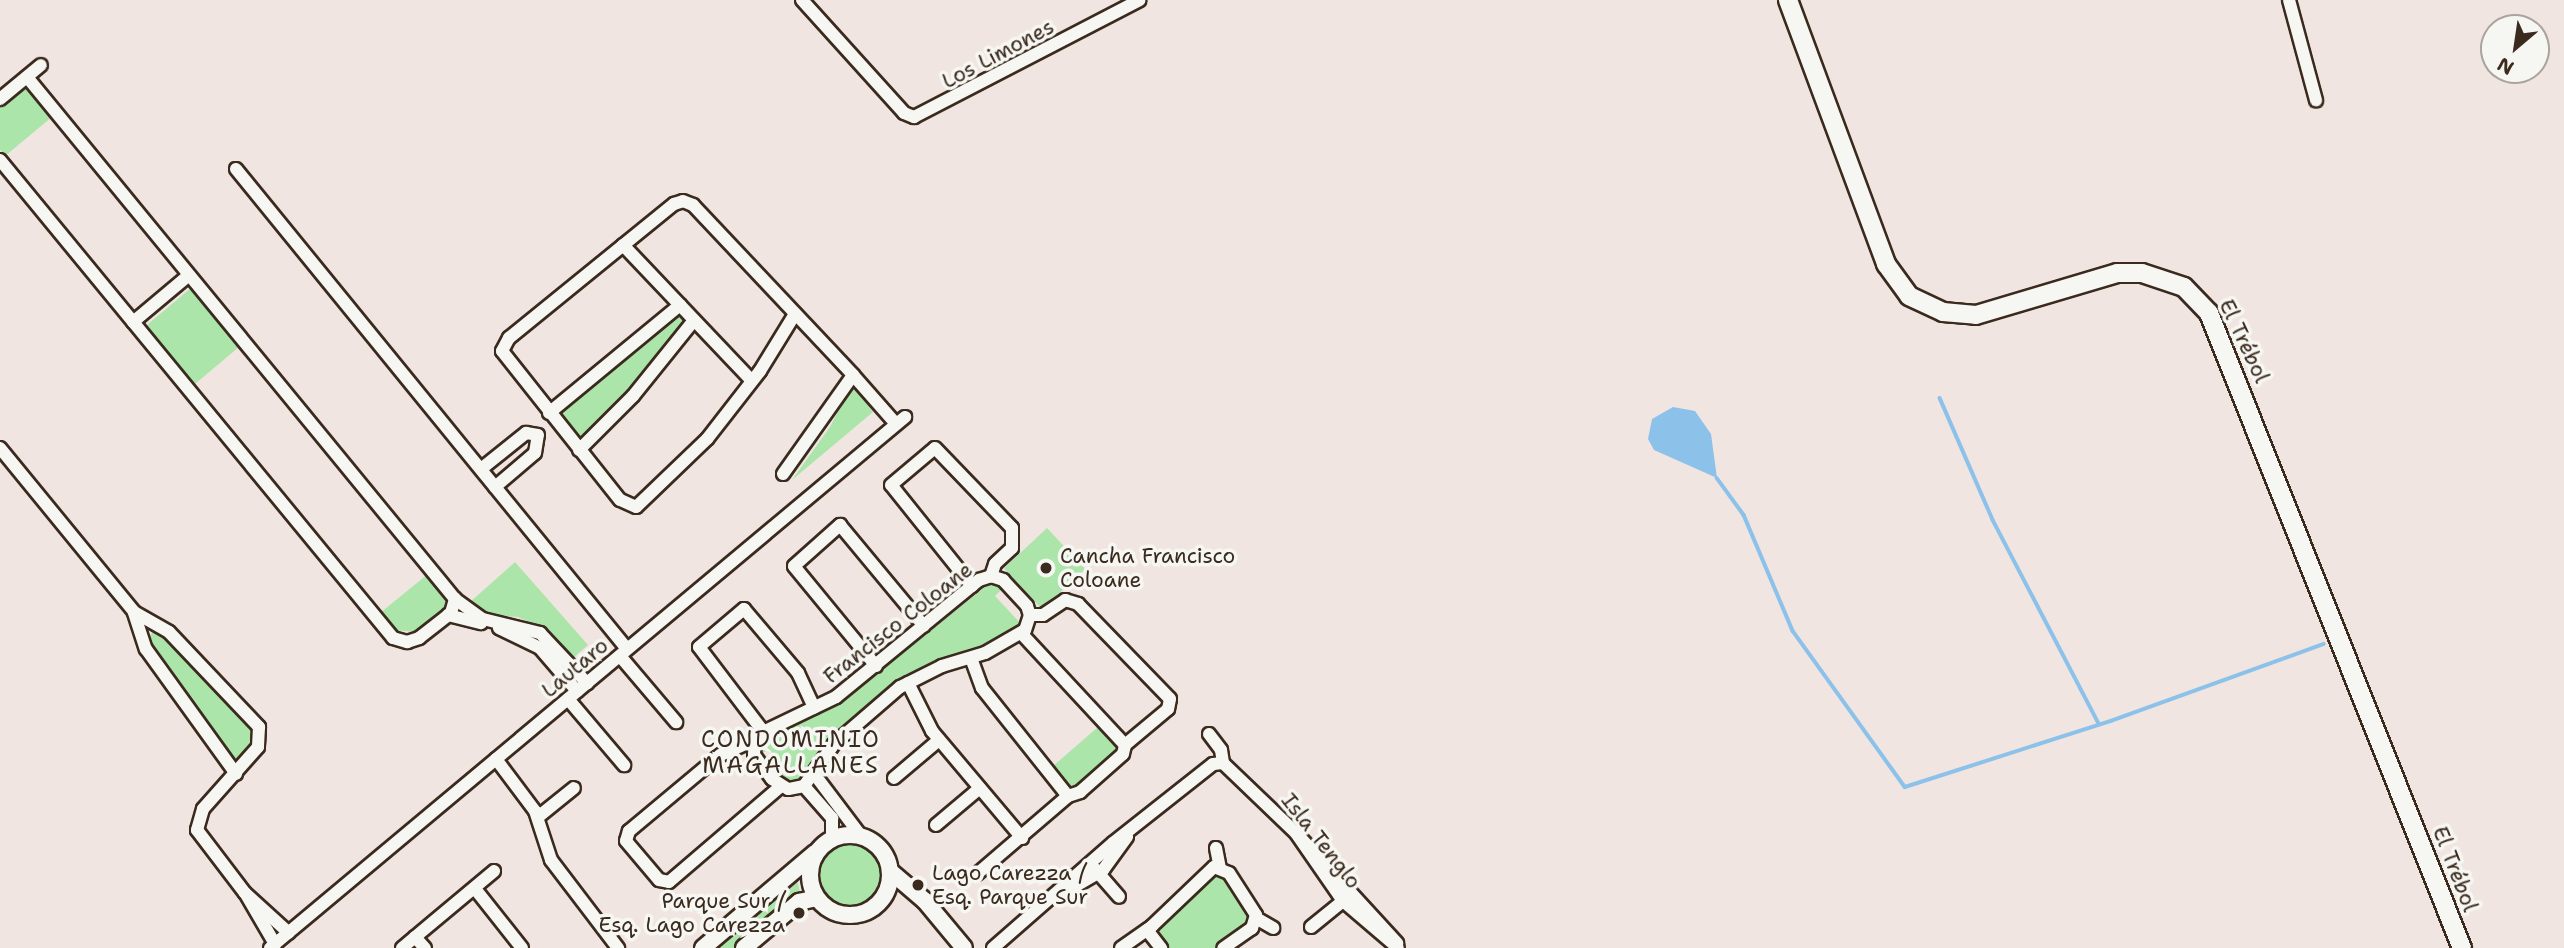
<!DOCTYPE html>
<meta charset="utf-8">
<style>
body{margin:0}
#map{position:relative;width:2564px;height:948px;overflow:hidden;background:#f1e5e1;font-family:"Shantell Sans",sans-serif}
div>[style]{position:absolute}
.green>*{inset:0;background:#abe5aa;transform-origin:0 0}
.round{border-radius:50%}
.water>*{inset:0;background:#8cc2ea}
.stream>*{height:3.5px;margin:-1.75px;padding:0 1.75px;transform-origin:1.75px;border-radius:1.75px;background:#8cc2ea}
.roads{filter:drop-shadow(2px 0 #3b2a1e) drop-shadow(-2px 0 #3b2a1e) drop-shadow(0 2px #3b2a1e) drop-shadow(0 -2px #3b2a1e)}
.minor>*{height:12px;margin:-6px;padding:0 6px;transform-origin:6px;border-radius:6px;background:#f6f6f2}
.tertiary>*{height:16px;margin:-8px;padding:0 8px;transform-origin:8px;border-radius:8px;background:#f6f6f2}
.tertiary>.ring{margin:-8px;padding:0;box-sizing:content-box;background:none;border:16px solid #f6f6f2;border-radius:50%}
.secondary>*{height:18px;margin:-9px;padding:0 9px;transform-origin:9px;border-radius:9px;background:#f6f6f2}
.dots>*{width:19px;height:19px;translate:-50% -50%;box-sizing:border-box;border:4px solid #f6f6f2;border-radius:50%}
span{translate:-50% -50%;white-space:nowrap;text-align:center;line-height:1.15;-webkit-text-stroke:7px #f6f6f2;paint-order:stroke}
.street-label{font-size:21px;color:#3b2a1e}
.poi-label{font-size:21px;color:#3b2a1e}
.left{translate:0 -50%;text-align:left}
.right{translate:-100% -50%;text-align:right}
.neighbourhood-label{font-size:23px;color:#3b2a1e;letter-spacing:2px}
.north{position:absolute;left:2480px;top:14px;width:70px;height:70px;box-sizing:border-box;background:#f6f6f2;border:2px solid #aba49d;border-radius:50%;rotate:209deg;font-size:19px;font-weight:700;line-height:28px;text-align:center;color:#3b2a1e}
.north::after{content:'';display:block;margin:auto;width:24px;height:32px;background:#3b2a1e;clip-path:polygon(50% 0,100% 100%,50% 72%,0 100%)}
</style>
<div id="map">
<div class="green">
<div style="clip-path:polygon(25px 84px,52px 117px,5px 156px,0 150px,0 104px)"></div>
<div style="left:191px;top:288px;width:76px;height:61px;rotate:50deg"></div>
<div style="clip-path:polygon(679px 314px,685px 321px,628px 394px,581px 441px,560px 414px)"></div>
<div style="clip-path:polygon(852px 384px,873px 412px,792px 480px,830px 427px)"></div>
<div style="left:1047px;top:528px;width:56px;height:59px;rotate:47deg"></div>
<div style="clip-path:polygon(515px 562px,588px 645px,572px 659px,547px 630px,518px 617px,490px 615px,469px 603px)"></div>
<div style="clip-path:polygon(428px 574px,445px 593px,445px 607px,415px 632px,394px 630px,380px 613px)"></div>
<div style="clip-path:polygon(990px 583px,1002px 589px,995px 596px,1021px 624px,997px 641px,906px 676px,826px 741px,801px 781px,787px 782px,776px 774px,784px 768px,769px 749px,761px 754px,758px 749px,764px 736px,844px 701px)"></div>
<div style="clip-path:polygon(155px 630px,161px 631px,254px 728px,257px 741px,237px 762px,150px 646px,148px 638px)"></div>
<div style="clip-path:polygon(1098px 727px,1123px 748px,1078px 790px,1071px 789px,1052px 767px)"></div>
<div class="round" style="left:817px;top:841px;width:68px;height:68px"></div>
<div style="clip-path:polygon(1215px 874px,1223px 876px,1249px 910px,1250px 921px,1214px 948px,1169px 948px,1157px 932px)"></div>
<div style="clip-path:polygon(796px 877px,800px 892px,733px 948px,713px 948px)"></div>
</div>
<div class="water">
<div style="clip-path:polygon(1673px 407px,1695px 411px,1711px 434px,1717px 478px,1654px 450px,1648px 439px,1652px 419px)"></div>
</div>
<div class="stream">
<div style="left:1940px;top:398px;width:133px;rotate:66.5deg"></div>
<div style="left:1993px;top:520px;width:230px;rotate:62.5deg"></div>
<div style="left:1717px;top:478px;width:46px;rotate:53.9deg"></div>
<div style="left:1744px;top:515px;width:126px;rotate:67.1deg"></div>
<div style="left:1793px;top:631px;width:192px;rotate:54.3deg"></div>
<div style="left:1905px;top:787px;width:216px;rotate:-17.8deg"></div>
<div style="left:2111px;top:721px;width:226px;rotate:-19.9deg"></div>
</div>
<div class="roads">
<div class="minor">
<div style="left:802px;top:0;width:152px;rotate:47.9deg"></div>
<div style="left:904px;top:113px;width:11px;rotate:22deg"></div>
<div style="left:914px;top:117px;width:254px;rotate:-27.4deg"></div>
<div style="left:2289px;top:0;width:104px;rotate:74.9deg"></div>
<div style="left:27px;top:77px;width:675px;rotate:50.65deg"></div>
<div style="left:455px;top:599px;width:34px;rotate:36deg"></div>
<div style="left:483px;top:619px;width:59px;rotate:13.8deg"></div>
<div style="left:540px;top:633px;width:69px;rotate:46.8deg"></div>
<div style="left:0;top:99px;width:53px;rotate:-39.7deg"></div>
<div style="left:0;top:160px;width:619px;rotate:50.57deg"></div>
<div style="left:393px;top:638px;width:15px;rotate:16deg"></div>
<div style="left:407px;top:642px;width:13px;rotate:-18deg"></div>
<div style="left:419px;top:638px;width:41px;rotate:-38deg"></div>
<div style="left:451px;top:613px;width:15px;rotate:-74deg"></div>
<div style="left:236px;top:169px;width:619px;rotate:50.83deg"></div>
<div style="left:623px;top:245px;width:187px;rotate:46.5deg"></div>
<div style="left:795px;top:314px;width:67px;rotate:121.6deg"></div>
<div style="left:760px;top:371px;width:86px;rotate:127.9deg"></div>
<div style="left:707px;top:439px;width:98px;rotate:136.2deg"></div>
<div style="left:636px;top:507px;width:17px;rotate:-156deg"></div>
<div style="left:620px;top:500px;width:190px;rotate:-128.4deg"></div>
<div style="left:502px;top:351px;width:15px;rotate:-62deg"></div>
<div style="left:509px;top:338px;width:213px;rotate:-39.1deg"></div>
<div style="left:674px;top:204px;width:9px;rotate:-18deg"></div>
<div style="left:683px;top:201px;width:11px;rotate:22deg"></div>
<div style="left:693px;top:205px;width:233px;rotate:46.7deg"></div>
<div style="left:853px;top:375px;width:65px;rotate:48.7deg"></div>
<div style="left:133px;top:322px;width:73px;rotate:-40deg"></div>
<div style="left:549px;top:413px;width:170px;rotate:-39.5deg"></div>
<div style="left:0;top:448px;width:212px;rotate:50.7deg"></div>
<div style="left:134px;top:612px;width:40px;rotate:29.7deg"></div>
<div style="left:169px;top:632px;width:131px;rotate:46.5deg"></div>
<div style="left:259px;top:727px;width:20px;rotate:93deg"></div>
<div style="left:258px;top:747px;width:83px;rotate:131.6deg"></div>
<div style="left:203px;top:809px;width:22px;rotate:106deg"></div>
<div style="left:197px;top:830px;width:79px;rotate:52.7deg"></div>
<div style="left:245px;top:893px;width:59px;rotate:42.3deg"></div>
<div style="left:579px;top:450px;width:76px;rotate:-45deg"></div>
<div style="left:633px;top:396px;width:97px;rotate:-51.2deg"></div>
<div style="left:481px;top:469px;width:58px;rotate:-38.7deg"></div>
<div style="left:526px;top:433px;width:12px;rotate:9deg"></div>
<div style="left:783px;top:474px;width:121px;rotate:-54.7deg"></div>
<div style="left:495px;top:487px;width:52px;rotate:-40.4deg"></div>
<div style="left:535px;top:453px;width:18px;rotate:-81deg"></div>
<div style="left:991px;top:576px;width:13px;rotate:18deg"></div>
<div style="left:1003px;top:580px;width:35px;rotate:47deg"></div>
<div style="left:1027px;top:606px;width:9px;rotate:72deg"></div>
<div style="left:1030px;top:615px;width:16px;rotate:108deg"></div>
<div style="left:1025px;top:630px;width:46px;rotate:150.1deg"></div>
<div style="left:985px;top:653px;width:45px;rotate:163.2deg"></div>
<div style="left:942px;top:666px;width:47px;rotate:153.4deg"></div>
<div style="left:900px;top:687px;width:87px;rotate:139.2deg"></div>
<div style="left:834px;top:744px;width:52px;rotate:125.5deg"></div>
<div style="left:804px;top:786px;width:16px;rotate:169deg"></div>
<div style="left:788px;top:789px;width:19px;rotate:-148deg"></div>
<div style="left:772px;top:779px;width:30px;rotate:-127deg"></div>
<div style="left:754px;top:755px;width:19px;rotate:-87deg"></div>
<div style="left:755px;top:736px;width:90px;rotate:-25.7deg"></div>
<div style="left:836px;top:697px;width:185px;rotate:-39.3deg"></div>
<div style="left:979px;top:580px;width:13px;rotate:-18deg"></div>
<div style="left:972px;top:586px;width:129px;rotate:-128.7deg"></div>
<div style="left:891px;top:485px;width:57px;rotate:-40.1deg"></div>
<div style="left:935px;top:448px;width:111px;rotate:46.1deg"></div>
<div style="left:1012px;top:528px;width:20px;rotate:90deg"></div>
<div style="left:1012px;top:548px;width:23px;rotate:137deg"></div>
<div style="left:995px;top:564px;width:13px;rotate:108deg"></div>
<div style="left:134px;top:613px;width:38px;rotate:72deg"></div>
<div style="left:146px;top:649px;width:154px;rotate:54.2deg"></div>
<div style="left:448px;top:615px;width:34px;rotate:14deg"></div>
<div style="left:1030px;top:615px;width:13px"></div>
<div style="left:1043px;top:615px;width:27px;rotate:-34deg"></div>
<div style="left:1065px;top:600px;width:14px;rotate:17deg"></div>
<div style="left:1078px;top:604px;width:132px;rotate:45.9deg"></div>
<div style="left:1170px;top:699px;width:10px;rotate:101deg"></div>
<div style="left:1168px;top:709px;width:56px;rotate:140.1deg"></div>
<div style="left:499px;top:628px;width:46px;rotate:26deg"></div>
<div style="left:540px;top:648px;width:57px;rotate:49.3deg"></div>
<div style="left:1021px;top:633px;width:153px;rotate:47.1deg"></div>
<div style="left:620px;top:656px;width:87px;rotate:49.7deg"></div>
<div style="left:971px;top:658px;width:32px;rotate:70deg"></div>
<div style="left:982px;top:688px;width:138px;rotate:51.5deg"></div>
<div style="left:876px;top:666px;width:129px;rotate:-129.4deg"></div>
<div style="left:794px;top:566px;width:62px;rotate:-41.7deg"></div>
<div style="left:840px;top:525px;width:131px;rotate:50.3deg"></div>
<div style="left:908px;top:683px;width:54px;rotate:63.4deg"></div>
<div style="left:932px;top:731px;width:140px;rotate:49.9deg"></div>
<div style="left:568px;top:699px;width:87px;rotate:49.7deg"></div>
<div style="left:762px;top:730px;width:104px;rotate:-127.2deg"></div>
<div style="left:699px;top:647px;width:59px;rotate:-40.2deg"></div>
<div style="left:744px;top:609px;width:84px;rotate:49.8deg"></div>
<div style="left:798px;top:673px;width:38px;rotate:65deg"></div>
<div style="left:1209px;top:734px;width:20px;rotate:53deg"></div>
<div style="left:1221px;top:750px;width:13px;rotate:81deg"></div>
<div style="left:752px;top:741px;width:35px;rotate:156deg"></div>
<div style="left:720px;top:755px;width:119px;rotate:140.1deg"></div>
<div style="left:629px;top:831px;width:10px;rotate:107deg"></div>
<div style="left:626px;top:841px;width:51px;rotate:49.8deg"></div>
<div style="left:659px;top:880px;width:10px;rotate:11deg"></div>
<div style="left:669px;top:882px;width:148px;rotate:-40.6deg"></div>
<div style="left:496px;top:759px;width:65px;rotate:53.1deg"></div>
<div style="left:535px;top:811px;width:52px;rotate:71.9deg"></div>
<div style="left:551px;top:860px;width:111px;rotate:52.7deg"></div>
<div style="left:815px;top:775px;width:76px;rotate:53deg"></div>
<div style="left:894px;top:778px;width:59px;rotate:-40.2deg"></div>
<div style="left:804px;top:786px;width:43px;rotate:48.8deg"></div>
<div style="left:832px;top:818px;width:21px;rotate:90deg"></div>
<div style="left:1068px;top:796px;width:13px;rotate:-18deg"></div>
<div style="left:1080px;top:792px;width:57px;rotate:-41.5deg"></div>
<div style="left:1123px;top:754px;width:9px;rotate:-77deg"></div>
<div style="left:538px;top:817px;width:46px;rotate:-38.9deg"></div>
<div style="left:936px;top:825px;width:57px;rotate:-40.1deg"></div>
<div style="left:1298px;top:835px;width:147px;rotate:47.5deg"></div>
<div style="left:1216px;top:848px;width:20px;rotate:79deg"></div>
<div style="left:1094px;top:868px;width:38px;rotate:49deg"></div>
<div style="left:977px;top:874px;width:120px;rotate:-40.6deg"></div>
<div style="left:476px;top:890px;width:74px;rotate:51.6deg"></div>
<div style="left:247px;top:896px;width:56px;rotate:59.7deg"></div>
<div style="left:1055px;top:898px;width:56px;rotate:-30.3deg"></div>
<div style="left:1103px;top:870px;width:41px;rotate:-54deg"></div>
<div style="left:1256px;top:918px;width:20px;rotate:30deg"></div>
<div style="left:1311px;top:927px;width:49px;rotate:-39.2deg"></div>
<div style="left:1147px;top:930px;width:23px;rotate:52deg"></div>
<div style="left:415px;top:937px;width:15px;rotate:48deg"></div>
<div style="left:270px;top:948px;width:828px;rotate:-39.9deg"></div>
<div style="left:402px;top:948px;width:120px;rotate:-39.9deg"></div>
<div style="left:993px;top:948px;width:159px;rotate:-41.2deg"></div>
<div style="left:1113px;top:843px;width:127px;rotate:-38.3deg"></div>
<div style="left:1213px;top:764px;width:10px;rotate:-6deg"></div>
<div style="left:1223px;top:763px;width:101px;rotate:43.8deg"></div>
<div style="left:1296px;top:833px;width:83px;rotate:55.3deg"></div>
<div style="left:1343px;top:901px;width:72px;rotate:40.5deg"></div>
<div style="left:1121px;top:948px;width:38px;rotate:-35deg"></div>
<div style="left:1152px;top:926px;width:86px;rotate:-43.6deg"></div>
<div style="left:1214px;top:867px;width:16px;rotate:22deg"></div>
<div style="left:1229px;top:873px;width:50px;rotate:57.3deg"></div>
<div style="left:1256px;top:915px;width:14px;rotate:107deg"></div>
<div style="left:1252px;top:928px;width:35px;rotate:145deg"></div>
</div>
<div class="tertiary">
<div class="ring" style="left:810px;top:835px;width:64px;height:64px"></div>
<div style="left:890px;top:871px;width:46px;rotate:40.6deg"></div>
<div style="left:925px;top:901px;width:61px;rotate:50.3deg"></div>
<div style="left:703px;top:948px;width:147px;rotate:-40.3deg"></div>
<div style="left:744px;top:948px;width:72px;rotate:-39.9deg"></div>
<div style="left:799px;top:902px;width:18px;rotate:-13deg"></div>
</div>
<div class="secondary">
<div style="left:1788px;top:0;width:282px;rotate:69.6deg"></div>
<div style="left:1886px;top:264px;width:39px;rotate:54deg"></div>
<div style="left:1909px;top:296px;width:38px;rotate:25deg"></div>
<div style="left:1943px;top:312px;width:33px;rotate:5deg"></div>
<div style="left:1976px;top:315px;width:147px;rotate:-16.6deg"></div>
<div style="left:2117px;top:273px;width:25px"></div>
<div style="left:2142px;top:273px;width:44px;rotate:18.4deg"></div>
<div style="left:2184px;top:287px;width:36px;rotate:46deg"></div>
<div style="left:2209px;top:313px;width:684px;rotate:68.28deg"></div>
</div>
</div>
<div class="dots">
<div style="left:1046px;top:568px;background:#3b2a1e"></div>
<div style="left:918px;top:885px;background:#3b2a1e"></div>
<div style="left:799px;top:913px;background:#3b2a1e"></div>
</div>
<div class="street-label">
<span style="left:998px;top:54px;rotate:-28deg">Los Limones</span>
<span style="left:2244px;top:341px;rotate:65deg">El Trébol</span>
<span style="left:898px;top:623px;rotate:-38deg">Francisco Coloane</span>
<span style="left:575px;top:668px;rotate:-40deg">Lautaro</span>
<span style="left:1321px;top:841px;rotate:52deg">Isla Tenglo</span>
<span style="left:2455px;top:869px;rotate:69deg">El Trébol</span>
</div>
<div class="poi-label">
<span class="left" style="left:1060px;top:568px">Cancha Francisco<br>Coloane</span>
<span class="left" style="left:932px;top:885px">Lago Carezza /<br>Esq. Parque Sur</span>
<span class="right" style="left:785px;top:913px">Parque Sur /<br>Esq. Lago Carezza</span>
</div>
<div class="neighbourhood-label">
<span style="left:791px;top:752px">CONDOMINIO<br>MAGALLANES</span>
</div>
<div class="north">N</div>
</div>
